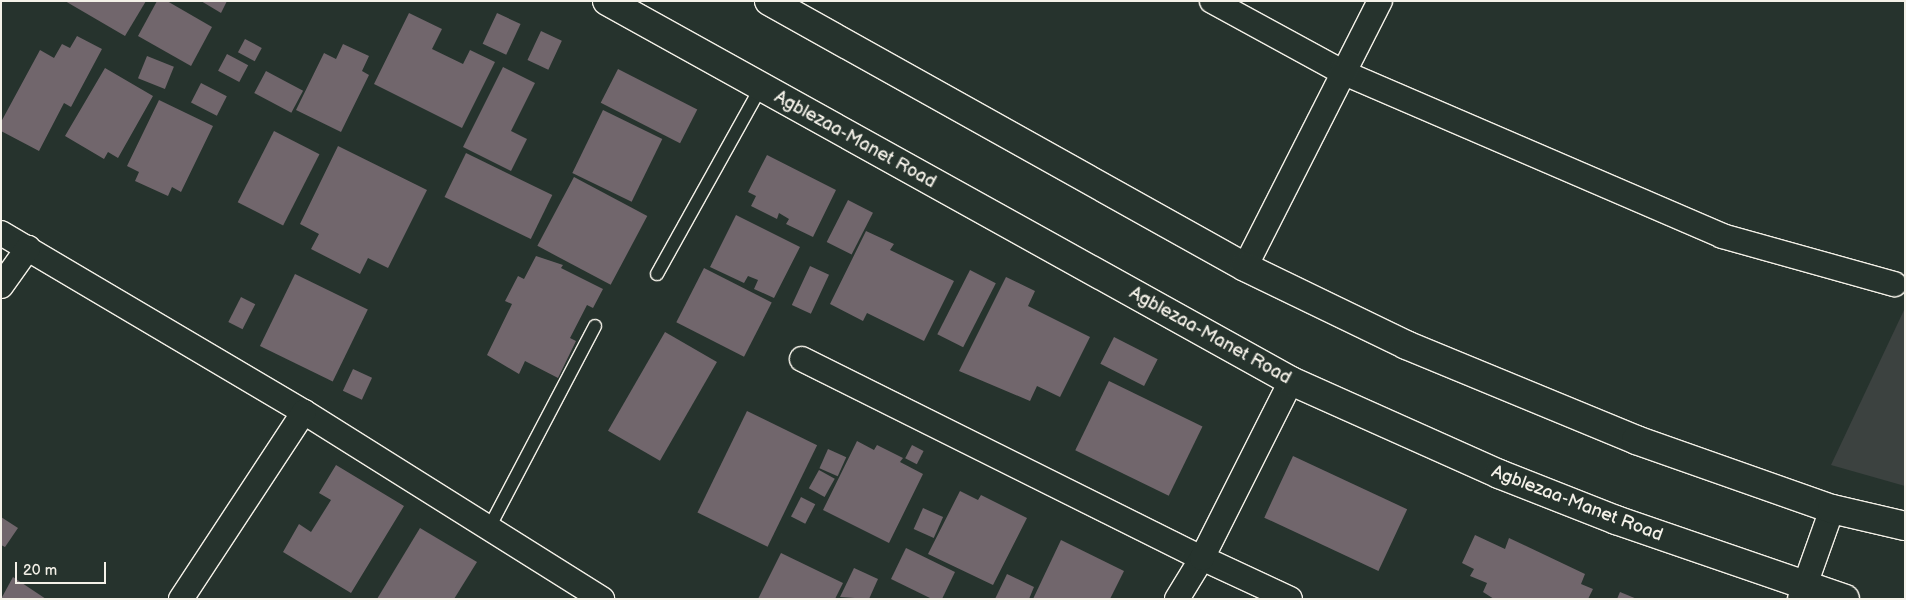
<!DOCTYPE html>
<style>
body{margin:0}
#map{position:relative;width:1906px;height:600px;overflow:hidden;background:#26332d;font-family:"Balsamiq Sans",sans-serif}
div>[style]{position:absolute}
.built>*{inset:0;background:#3c4240}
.building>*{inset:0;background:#71666c;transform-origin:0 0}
.roads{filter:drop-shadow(1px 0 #f4f1e8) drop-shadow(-1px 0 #f4f1e8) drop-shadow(0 1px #f4f1e8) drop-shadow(0 -1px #f4f1e8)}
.lane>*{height:12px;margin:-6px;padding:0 6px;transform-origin:6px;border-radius:6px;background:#26332d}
.street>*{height:24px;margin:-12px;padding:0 12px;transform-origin:12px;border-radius:12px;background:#26332d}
.secondary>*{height:28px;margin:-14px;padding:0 14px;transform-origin:14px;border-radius:14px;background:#26332d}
span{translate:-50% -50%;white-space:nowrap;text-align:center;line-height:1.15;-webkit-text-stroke:5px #26332d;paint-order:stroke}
.street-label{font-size:18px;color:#f4f1e8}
.frame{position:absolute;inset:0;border:2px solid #f4f1e8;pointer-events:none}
.scale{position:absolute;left:15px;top:562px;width:91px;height:22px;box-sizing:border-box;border:2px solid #f4f1e8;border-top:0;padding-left:6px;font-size:15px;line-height:18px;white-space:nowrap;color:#f4f1e8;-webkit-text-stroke:4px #26332d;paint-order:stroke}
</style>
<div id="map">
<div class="built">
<div style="clip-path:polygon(1905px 308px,1905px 486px,1831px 465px)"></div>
</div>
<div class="building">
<div style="clip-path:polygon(65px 1px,146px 1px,125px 36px)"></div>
<div style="clip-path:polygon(157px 1px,167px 1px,212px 27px,191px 66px,138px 36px)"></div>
<div style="clip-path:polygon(201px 1px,227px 1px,221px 13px)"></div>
<div style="clip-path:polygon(409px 13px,442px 29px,432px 49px,463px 64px,470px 50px,495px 62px,462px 128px,374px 84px)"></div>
<div style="left:497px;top:13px;width:26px;height:34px;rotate:25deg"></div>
<div style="left:541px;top:31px;width:23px;height:32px;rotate:25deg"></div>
<div style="clip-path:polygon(77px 36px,102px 49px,71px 107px,64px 103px,39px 151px,1px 131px,1px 122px,40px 50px,54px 58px,62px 44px,70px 48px)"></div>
<div style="left:245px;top:39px;width:19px;height:15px;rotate:28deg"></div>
<div style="clip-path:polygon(343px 44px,369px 56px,362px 71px,369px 75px,341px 132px,296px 110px,324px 53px,336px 59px)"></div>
<div style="left:227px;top:54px;width:24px;height:19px;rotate:28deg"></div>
<div style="left:147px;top:56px;width:29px;height:24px;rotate:22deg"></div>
<div style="clip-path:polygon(503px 67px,535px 83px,511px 131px,527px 139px,511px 171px,463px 147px)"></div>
<div style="clip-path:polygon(105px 68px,153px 96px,118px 158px,108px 152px,104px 159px,65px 136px)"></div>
<div style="left:618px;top:69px;width:89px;height:38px;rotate:27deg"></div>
<div style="left:266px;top:71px;width:42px;height:25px;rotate:28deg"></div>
<div style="left:201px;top:83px;width:29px;height:22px;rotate:27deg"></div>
<div style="clip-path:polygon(159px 100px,213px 126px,181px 192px,172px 187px,168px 196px,135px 181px,139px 172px,127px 166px)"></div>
<div style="left:603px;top:110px;width:66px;height:70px;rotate:26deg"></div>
<div style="left:274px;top:131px;width:51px;height:80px;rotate:27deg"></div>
<div style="clip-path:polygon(338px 146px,427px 190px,388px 268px,368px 258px,360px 274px,311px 249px,319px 234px,300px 224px)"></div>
<div style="left:466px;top:153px;width:96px;height:49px;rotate:26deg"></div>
<div style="clip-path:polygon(767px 155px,836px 190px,813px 237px,786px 224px,789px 219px,779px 213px,777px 219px,751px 206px,756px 196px,748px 192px)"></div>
<div style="left:574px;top:177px;width:83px;height:78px;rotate:28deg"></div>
<div style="left:848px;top:200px;width:28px;height:47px;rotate:27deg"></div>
<div style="clip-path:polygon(736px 215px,800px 247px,774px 298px,754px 289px,758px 280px,748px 276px,744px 283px,710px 267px)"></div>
<div style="clip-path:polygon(866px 231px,894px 244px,890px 250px,954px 281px,924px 341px,867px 313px,863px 321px,830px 304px)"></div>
<div style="clip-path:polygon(536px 256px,563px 265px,561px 268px,603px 289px,593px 308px,587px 305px,570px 338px,576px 341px,558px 378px,525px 361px,519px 374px,487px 355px,512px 304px,505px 301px,518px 276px,524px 279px)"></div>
<div style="left:810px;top:266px;width:21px;height:43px;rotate:25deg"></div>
<div style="left:704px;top:268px;width:76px;height:61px;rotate:27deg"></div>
<div style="left:970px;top:270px;width:29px;height:72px;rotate:27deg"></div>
<div style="left:295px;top:274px;width:81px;height:80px;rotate:26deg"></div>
<div style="clip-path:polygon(1006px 277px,1035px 291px,1028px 306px,1090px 337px,1060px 397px,1037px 386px,1030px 401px,959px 371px)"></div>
<div style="left:241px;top:297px;width:16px;height:28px;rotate:27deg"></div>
<div style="left:665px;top:332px;width:60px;height:114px;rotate:30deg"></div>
<div style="left:1114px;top:337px;width:49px;height:30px;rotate:27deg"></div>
<div style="left:353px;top:369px;width:21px;height:24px;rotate:25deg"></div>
<div style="left:1109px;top:381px;width:104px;height:77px;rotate:26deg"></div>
<div style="left:747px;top:411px;width:78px;height:113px;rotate:26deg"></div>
<div style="clip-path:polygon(857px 441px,874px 450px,877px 445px,903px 458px,900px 462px,923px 474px,889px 543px,823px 510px)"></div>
<div style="left:912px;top:445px;width:13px;height:15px;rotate:27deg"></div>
<div style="left:828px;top:449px;width:20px;height:21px;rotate:24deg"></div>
<div style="left:1293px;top:456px;width:126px;height:68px;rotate:25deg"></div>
<div style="clip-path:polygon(336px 465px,404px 506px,351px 593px,283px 552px,299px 524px,311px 532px,331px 500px,319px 493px)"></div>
<div style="left:819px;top:470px;width:18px;height:21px;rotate:29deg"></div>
<div style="clip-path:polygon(960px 491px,978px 500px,981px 495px,1027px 518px,993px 585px,928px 554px)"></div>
<div style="left:801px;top:497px;width:16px;height:22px;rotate:27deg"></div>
<div style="left:923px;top:508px;width:22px;height:23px;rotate:24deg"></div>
<div style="clip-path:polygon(1px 517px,18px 528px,5px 547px,1px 545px)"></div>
<div style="clip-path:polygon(420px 528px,477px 562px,454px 599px,377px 599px)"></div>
<div style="clip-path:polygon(1475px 535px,1505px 549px,1509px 538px,1585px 574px,1581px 584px,1593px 589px,1588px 599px,1494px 599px,1483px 592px,1487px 583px,1470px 576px,1474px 569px,1462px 563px)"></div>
<div style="clip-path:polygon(1061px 540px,1124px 571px,1110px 599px,1033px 599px)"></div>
<div style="clip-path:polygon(906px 548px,955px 572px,942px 599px,932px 599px,891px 579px)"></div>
<div style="clip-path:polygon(781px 553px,843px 583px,835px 599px,758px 599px)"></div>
<div style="clip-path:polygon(854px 568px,878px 579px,869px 599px,840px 597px)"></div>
<div style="clip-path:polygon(1007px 574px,1034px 587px,1029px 599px,995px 599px)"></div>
<div style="clip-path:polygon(13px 577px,46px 599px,1px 599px)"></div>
<div style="clip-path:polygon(1620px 592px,1637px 599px,1617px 599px)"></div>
</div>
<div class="roads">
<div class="lane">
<div style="left:657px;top:274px;width:214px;rotate:-60.9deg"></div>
<div style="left:489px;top:528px;width:228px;rotate:-62.3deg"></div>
</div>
<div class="street">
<div style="left:1212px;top:1px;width:148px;rotate:28.6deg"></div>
<div style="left:1342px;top:72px;width:414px;rotate:23.3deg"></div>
<div style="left:1722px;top:236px;width:179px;rotate:15.6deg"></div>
<div style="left:1px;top:233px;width:352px;rotate:30.6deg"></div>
<div style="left:304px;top:412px;width:352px;rotate:32.1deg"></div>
<div style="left:1245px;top:267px;width:298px;rotate:-63.1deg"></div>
<div style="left:1px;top:286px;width:47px;rotate:-54.6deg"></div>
<div style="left:802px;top:359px;width:447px;rotate:26.5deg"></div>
<div style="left:1202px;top:558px;width:97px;rotate:25deg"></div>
<div style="left:181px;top:599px;width:224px;rotate:-56.7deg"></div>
<div style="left:1177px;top:599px;width:48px;rotate:-58.6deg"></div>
<div style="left:1202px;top:558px;width:198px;rotate:-63.3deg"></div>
<div style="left:1800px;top:599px;width:96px;rotate:-70.4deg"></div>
</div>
<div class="secondary">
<div style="left:607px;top:1px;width:782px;rotate:29.05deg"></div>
<div style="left:1291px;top:381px;width:228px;rotate:24.1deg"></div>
<div style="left:1499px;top:474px;width:126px;rotate:21.5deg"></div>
<div style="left:1616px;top:520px;width:242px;rotate:19deg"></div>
<div style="left:769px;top:1px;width:545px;rotate:29.2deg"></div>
<div style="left:1245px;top:267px;width:179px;rotate:25.8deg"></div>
<div style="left:1406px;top:345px;width:249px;rotate:22.4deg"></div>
<div style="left:1636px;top:440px;width:208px;rotate:19.4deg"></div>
<div style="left:1832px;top:509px;width:75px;rotate:13.1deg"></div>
</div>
</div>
<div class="street-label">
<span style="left:855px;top:140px;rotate:29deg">Agblezaa-Manet Road</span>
<span style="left:1210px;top:336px;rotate:29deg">Agblezaa-Manet Road</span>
<span style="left:1577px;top:504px;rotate:21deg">Agblezaa-Manet Road</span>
</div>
<div class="frame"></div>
<div class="scale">20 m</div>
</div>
